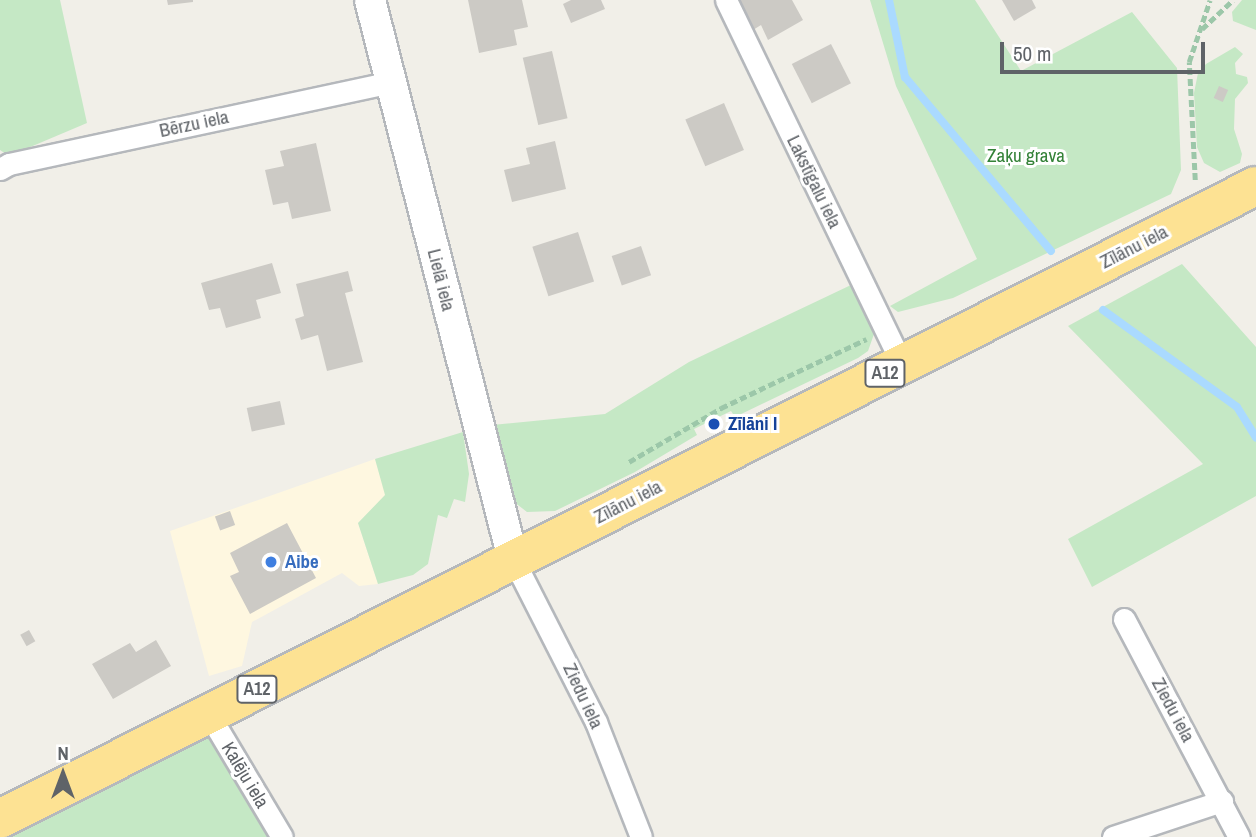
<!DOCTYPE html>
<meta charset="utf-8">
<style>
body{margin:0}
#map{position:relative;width:1256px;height:837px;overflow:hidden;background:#f1efe8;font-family:"Archivo Narrow",sans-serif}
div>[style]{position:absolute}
.commercial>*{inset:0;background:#fef7e0}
.green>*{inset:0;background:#c5e8c5}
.stream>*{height:8px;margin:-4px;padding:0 4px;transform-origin:4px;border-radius:4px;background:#aadaff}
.building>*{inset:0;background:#cccac5;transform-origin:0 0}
.path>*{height:4.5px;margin-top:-2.25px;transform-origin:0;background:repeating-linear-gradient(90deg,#9cc7a9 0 7px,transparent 0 10.5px)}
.roads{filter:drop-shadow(2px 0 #b5b8bc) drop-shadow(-2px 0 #b5b8bc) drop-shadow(0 2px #b5b8bc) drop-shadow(0 -2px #b5b8bc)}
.street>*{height:21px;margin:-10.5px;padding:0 10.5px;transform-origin:10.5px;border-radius:10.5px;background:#fff}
.secondary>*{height:30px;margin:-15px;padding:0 15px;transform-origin:15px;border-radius:15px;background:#fff}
.highway>*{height:38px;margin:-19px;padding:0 19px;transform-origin:19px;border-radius:19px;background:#fde293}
.dots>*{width:19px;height:19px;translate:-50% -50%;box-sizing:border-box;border:4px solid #fff;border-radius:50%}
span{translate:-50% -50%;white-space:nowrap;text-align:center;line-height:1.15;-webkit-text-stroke:6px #fff;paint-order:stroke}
.shield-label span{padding:2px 5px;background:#fff;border:2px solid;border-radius:5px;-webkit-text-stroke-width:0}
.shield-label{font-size:18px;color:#5f6368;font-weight:700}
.street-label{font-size:19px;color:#5f6368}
.park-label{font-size:19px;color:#348238}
.transit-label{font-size:19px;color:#164399;font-weight:700}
.left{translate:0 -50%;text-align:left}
.shop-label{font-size:19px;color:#366cbe;font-weight:700}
.north{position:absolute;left:28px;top:739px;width:70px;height:70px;-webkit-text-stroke:5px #fff;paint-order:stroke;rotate:0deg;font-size:19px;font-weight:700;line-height:28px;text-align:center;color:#5f6368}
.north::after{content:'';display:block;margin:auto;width:24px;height:32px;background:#5f6368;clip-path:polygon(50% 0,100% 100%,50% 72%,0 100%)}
.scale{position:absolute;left:1000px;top:42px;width:205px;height:32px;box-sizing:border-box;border:4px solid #5f6368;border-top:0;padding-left:9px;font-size:21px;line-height:24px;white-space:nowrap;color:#5f6368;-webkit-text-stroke:5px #fff;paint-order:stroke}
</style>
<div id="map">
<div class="commercial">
<div style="clip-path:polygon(375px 459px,386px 495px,358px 523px,378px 584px,359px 586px,342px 573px,252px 622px,242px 666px,209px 676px,170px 531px)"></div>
</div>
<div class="green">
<div style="clip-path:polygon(0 0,60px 0,87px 123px,9px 156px,0 150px)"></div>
<div style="clip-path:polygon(870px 0,975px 0,1021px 71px,1132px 12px,1177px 68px,1181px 170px,1171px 194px,953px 298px,898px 312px,890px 306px,977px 259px,896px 86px)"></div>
<div style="clip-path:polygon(1242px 0,1256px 0,1256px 30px,1233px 21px,1232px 12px)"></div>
<div style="clip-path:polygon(1235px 47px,1243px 54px,1235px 63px,1236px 74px,1247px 77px,1248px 83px,1235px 99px,1234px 129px,1242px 154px,1240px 163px,1220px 172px,1204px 163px,1197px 147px,1194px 93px,1198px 73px,1206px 64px)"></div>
<div style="clip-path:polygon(1182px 264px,1256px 347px,1256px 496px,1092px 587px,1068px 539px,1203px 464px,1068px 326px)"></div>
<div style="clip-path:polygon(851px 285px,874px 334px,868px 351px,858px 358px,735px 417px,731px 411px,694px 429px,697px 435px,635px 472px,555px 511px,527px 512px,509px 498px,492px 425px,605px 414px,689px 362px)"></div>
<div style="clip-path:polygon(463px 432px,469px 474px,465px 502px,454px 499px,447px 518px,438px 515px,428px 564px,413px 575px,378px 584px,358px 523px,385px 495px,375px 459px)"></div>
<div style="clip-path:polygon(203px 736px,212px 739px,271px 837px,5px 837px)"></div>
</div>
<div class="stream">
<div style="left:889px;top:0;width:79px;rotate:78.3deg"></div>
<div style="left:905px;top:77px;width:227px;rotate:50deg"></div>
<div style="left:1103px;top:310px;width:165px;rotate:35.9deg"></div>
<div style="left:1237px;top:407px;width:36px;rotate:58deg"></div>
</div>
<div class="building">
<div style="clip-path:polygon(167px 0,193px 0,193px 2px,168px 5px)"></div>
<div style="clip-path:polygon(468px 0,522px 0,528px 27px,514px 30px,517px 45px,479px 53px)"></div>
<div style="clip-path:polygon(571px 0,601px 0,605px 9px,571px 23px,563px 4px)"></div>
<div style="clip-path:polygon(737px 0,792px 0,803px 20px,768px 40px,761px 25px,753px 30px)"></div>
<div style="clip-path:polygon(1002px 0,1032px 0,1036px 8px,1014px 21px)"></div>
<div style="left:831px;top:44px;width:44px;height:44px;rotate:63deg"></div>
<div style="left:552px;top:51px;width:69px;height:30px;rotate:77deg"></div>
<div style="left:1219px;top:86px;width:10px;height:13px;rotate:24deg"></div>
<div style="left:724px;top:103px;width:51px;height:42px;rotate:67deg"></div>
<div style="clip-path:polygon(555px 141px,566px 189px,512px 202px,504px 170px,530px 164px,526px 148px)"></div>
<div style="clip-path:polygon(316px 143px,331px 211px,292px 219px,288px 202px,273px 205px,265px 170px,284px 166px,280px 151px)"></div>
<div style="left:578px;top:232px;width:52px;height:48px;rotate:72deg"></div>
<div style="left:641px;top:246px;width:31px;height:31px;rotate:71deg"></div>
<div style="clip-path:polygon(272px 263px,281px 293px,256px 300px,261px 318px,226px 328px,220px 308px,209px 310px,201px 283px)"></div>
<div style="clip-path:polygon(348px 271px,353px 291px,345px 293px,363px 362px,327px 371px,318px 335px,301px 340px,295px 319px,304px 316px,296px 284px)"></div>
<div style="left:280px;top:401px;width:24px;height:34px;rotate:78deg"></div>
<div style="left:230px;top:511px;width:15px;height:16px;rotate:70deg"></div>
<div style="clip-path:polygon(287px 523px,316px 578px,250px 614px,230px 576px,239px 572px,230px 553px)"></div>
<div style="left:29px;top:630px;width:13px;height:10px;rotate:61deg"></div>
<div style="clip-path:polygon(156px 640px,171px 666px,113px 699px,92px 664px,130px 643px,136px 652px)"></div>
</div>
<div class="path">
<div style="left:1202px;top:29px;width:42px;rotate:-43.1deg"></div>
<div style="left:1195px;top:180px;width:118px;rotate:-92.9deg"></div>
<div style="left:1189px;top:62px;width:65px;rotate:-71.3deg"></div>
<div style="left:629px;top:462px;width:107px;rotate:-30.4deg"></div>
<div style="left:721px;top:408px;width:161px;rotate:-25.4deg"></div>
</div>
<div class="roads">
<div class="street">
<div style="left:726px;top:0;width:404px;rotate:64.2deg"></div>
<div style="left:0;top:169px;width:10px;rotate:-29deg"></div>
<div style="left:9px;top:164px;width:390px;rotate:-12.1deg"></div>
<div style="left:513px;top:559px;width:183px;rotate:63deg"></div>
<div style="left:596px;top:722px;width:123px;rotate:68.6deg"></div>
<div style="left:1124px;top:619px;width:246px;rotate:62.2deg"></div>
<div style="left:208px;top:713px;width:144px;rotate:59.2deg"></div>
<div style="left:1113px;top:837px;width:115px;rotate:-18.3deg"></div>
</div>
<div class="secondary">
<div style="left:370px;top:0;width:577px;rotate:75.65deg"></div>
</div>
<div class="highway">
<div style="left:0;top:819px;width:1406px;rotate:-26.75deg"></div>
</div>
</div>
<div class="dots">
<div style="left:714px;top:424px;background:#1a4fb4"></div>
<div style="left:271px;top:562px;background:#3f7fe0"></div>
</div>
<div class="shield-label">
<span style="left:885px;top:373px">A12</span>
<span style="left:257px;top:689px">A12</span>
</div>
<div class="street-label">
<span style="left:194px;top:124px;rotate:-12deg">Bērzu iela</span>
<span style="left:814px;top:182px;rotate:64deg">Lakstīgalu iela</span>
<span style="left:1134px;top:247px;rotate:-27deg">Zīlānu iela</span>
<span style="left:441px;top:280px;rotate:76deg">Lielā iela</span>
<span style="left:628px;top:502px;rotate:-27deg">Zīlānu iela</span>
<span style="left:583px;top:696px;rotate:65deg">Ziedu iela</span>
<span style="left:1173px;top:710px;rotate:62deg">Ziedu iela</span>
<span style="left:245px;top:775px;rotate:59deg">Kalēju iela</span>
</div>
<div class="park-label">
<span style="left:1026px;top:156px">Zaķu grava</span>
</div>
<div class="transit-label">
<span class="left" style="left:728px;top:424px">Zīlāni I</span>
</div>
<div class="shop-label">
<span class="left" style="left:285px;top:562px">Aibe</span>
</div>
<div class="north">N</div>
<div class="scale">50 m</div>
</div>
